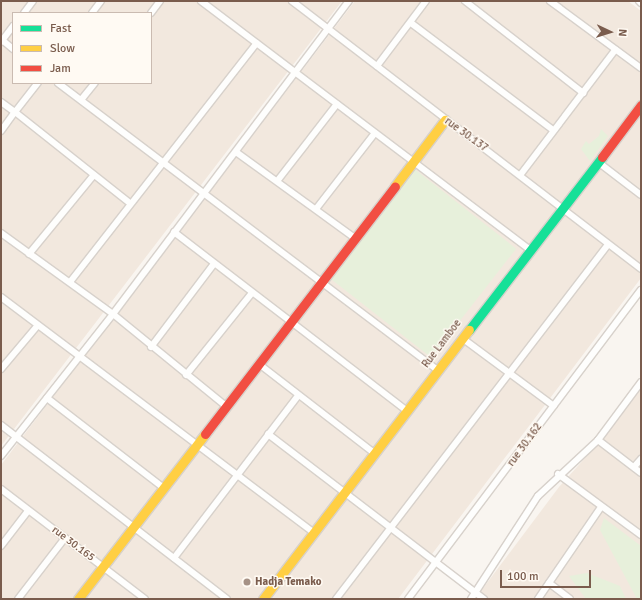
<!DOCTYPE html>
<style>
body{margin:0}
#map{position:relative;width:642px;height:600px;overflow:hidden;background:#f9f5f0;font-family:Signika,sans-serif}
div>[style]{position:absolute}
.residential>*{inset:0;background:#f2e8de}
.green>*{inset:0;background:#e7f0db;transform-origin:0 0}
.roads{filter:drop-shadow(1px 0 #d7d1cb) drop-shadow(-1px 0 #d7d1cb) drop-shadow(0 1px #d7d1cb) drop-shadow(0 -1px #d7d1cb)}
.street>*{height:6px;margin:-3px;padding:0 3px;transform-origin:3px;border-radius:3px;background:#fefefd}
.fast>*{height:9px;margin:-4.5px;padding:0 4.5px;transform-origin:4.5px;border-radius:4.5px;background:#16e098}
.slow>*{height:9px;margin:-4.5px;padding:0 4.5px;transform-origin:4.5px;border-radius:4.5px;background:#ffcf43}
.jam>*{height:9px;margin:-4.5px;padding:0 4.5px;transform-origin:4.5px;border-radius:4.5px;background:#f24e42}
.dots>*{width:11px;height:11px;translate:-50% -50%;box-sizing:border-box;border:2px solid #fffaf3;border-radius:50%}
span{translate:-50% -50%;white-space:nowrap;text-align:center;line-height:1.15;-webkit-text-stroke:3px #fffaf3;paint-order:stroke}
.street-label{font-size:11px;color:#7a5c4d}
.poi-label{font-size:11px;color:#7a5c4d;font-weight:700}
.left{translate:0 -50%;text-align:left}
.frame{position:absolute;inset:0;border:2px solid #7a5c4d;pointer-events:none}
.legend{position:absolute;left:12px;top:12px;width:140px;height:72px;box-sizing:border-box;background:#fffaf3;border:1px solid #cabbb1;margin:0;padding:5px 7px;list-style:none;font-size:12px;color:#7a5c4d}
.legend li{display:flex;align-items:center;gap:8px;height:20px}
.legend b{width:20px;border:1px solid #cabbb1}
.north{position:absolute;left:590px;top:12px;width:40px;height:40px;-webkit-text-stroke:3px #fffaf3;paint-order:stroke;rotate:94deg;font-size:11px;font-weight:700;line-height:16px;text-align:center;color:#7a5c4d}
.north::after{content:'';display:block;margin:auto;width:14px;height:18px;background:#7a5c4d;clip-path:polygon(50% 0,100% 100%,50% 72%,0 100%)}
.scale{position:absolute;left:500px;top:570px;width:91px;height:18px;box-sizing:border-box;border:2px solid #7a5c4d;border-top:0;padding-left:5px;font-size:12px;line-height:14px;white-space:nowrap;color:#7a5c4d;-webkit-text-stroke:3px #fffaf3;paint-order:stroke}
</style>
<div id="map">
<div class="residential">
<div style="clip-path:polygon(evenodd,1px 1px,342px 1px,1px 446px,1px 1px,13px 13px,151px 13px,151px 83px,13px 83px,13px 13px)"></div>
<div style="clip-path:polygon(355px 1px,419px 1px,427px 7px,431px 1px,628px 1px,641px 11px,641px 278px,398px 599px,1px 599px,1px 465px)"></div>
<div style="clip-path:polygon(641px 386px,641px 599px,475px 599px,559px 487px,595px 447px)"></div>
</div>
<div class="green">
<div style="clip-path:polygon(601px 129px,608px 136px,590px 161px,581px 149px,586px 141px,589px 144px,599px 136px)"></div>
<div style="left:413px;top:168px;width:131px;height:138px;rotate:38deg"></div>
<div style="clip-path:polygon(604px 518px,641px 546px,641px 599px,637px 599px,600px 530px)"></div>
<div style="clip-path:polygon(587px 573px,620px 586px,626px 599px,586px 599px,569px 576px)"></div>
</div>
<div class="roads">
<div class="street">
<div style="left:201px;top:1px;width:413px;rotate:37.1deg"></div>
<div style="left:292px;top:1px;width:440px;rotate:37.5deg"></div>
<div style="left:465px;top:1px;width:150px;rotate:37.9deg"></div>
<div style="left:550px;top:1px;width:113px;rotate:36.4deg"></div>
<div style="left:639px;top:1px;width:3px;rotate:45deg"></div>
<div style="left:24px;top:13px;width:15px;rotate:-53deg"></div>
<div style="left:92px;top:13px;width:15px;rotate:-53deg"></div>
<div style="left:151px;top:13px;width:15px;rotate:-53deg"></div>
<div style="left:411px;top:23px;width:178px;rotate:37deg"></div>
<div style="left:1px;top:39px;width:16px;rotate:40deg"></div>
<div style="left:1px;top:42px;width:20px;rotate:-53deg"></div>
<div style="left:377px;top:66px;width:81px;rotate:-53deg"></div>
<div style="left:58px;top:83px;width:476px;rotate:37.1deg"></div>
<div style="left:81px;top:100px;width:22px;rotate:-51deg"></div>
<div style="left:1px;top:102px;width:17px;rotate:36deg"></div>
<div style="left:15px;top:112px;width:37px;rotate:-52deg"></div>
<div style="left:1px;top:131px;width:24px;rotate:-54deg"></div>
<div style="left:15px;top:112px;width:147px;rotate:38.4deg"></div>
<div style="left:236px;top:152px;width:147px;rotate:35.9deg"></div>
<div style="left:598px;top:162px;width:54px;rotate:37.5deg"></div>
<div style="left:521px;top:174px;width:156px;rotate:-52.8deg"></div>
<div style="left:278px;top:180px;width:96px;rotate:-52.2deg"></div>
<div style="left:316px;top:209px;width:96px;rotate:-52.2deg"></div>
<div style="left:174px;top:232px;width:292px;rotate:37.5deg"></div>
<div style="left:1px;top:233px;width:138px;rotate:35.9deg"></div>
<div style="left:113px;top:314px;width:147px;rotate:39.2deg"></div>
<div style="left:29px;top:254px;width:102px;rotate:-50.6deg"></div>
<div style="left:70px;top:282px;width:303px;rotate:-52deg"></div>
<div style="left:1px;top:297px;width:392px;rotate:37deg"></div>
<div style="left:462px;top:338px;width:114px;rotate:36.5deg"></div>
<div style="left:151px;top:347px;width:103px;rotate:-52.9deg"></div>
<div style="left:259px;top:364px;width:144px;rotate:37.7deg"></div>
<div style="left:1px;top:369px;width:57px;rotate:-49.9deg"></div>
<div style="left:186px;top:375px;width:105px;rotate:-51.2deg"></div>
<div style="left:47px;top:398px;width:148px;rotate:37.6deg"></div>
<div style="left:1px;top:425px;width:285px;rotate:37.6deg"></div>
<div style="left:268px;top:434px;width:272px;rotate:37.4deg"></div>
<div style="left:598px;top:440px;width:54px;rotate:37.5deg"></div>
<div style="left:1px;top:456px;width:181px;rotate:-51.7deg"></div>
<div style="left:113px;top:314px;width:392px;rotate:-53deg"></div>
<div style="left:634px;top:467px;width:11px;rotate:-49deg"></div>
<div style="left:558px;top:474px;width:103px;rotate:36.3deg"></div>
<div style="left:1px;top:489px;width:181px;rotate:37.4deg"></div>
<div style="left:1px;top:546px;width:44px;rotate:-52.4deg"></div>
<div style="left:174px;top:558px;width:204px;rotate:-52.6deg"></div>
<div style="left:549px;top:583px;width:26px;rotate:37deg"></div>
<div style="left:18px;top:599px;width:77px;rotate:-52.4deg"></div>
<div style="left:336px;top:599px;width:447px;rotate:-52.5deg"></div>
<div style="left:408px;top:599px;width:387px;rotate:-53deg"></div>
<div style="left:471px;top:599px;width:123px;rotate:-57deg"></div>
<div style="left:538px;top:496px;width:82px;rotate:-43deg"></div>
<div style="left:598px;top:440px;width:72px;rotate:-53.4deg"></div>
<div style="left:538px;top:599px;width:112px;rotate:-55.6deg"></div>
</div>
<div class="fast">
<div style="left:469px;top:330px;width:218px;rotate:-52.4deg"></div>
</div>
<div class="slow">
<div style="left:395px;top:186px;width:83px;rotate:-52.9deg"></div>
<div style="left:78px;top:599px;width:208px;rotate:-52.4deg"></div>
<div style="left:263px;top:599px;width:339px;rotate:-52.6deg"></div>
</div>
<div class="jam">
<div style="left:602px;top:157px;width:65px;rotate:-53.1deg"></div>
<div style="left:205px;top:434px;width:312px;rotate:-52.5deg"></div>
</div>
</div>
<div class="dots">
<div style="left:247px;top:582px;background:#a69286"></div>
</div>
<div class="street-label">
<span style="left:466px;top:135px;rotate:36deg">rue 30.137</span>
<span style="left:442px;top:344px;rotate:-53deg">Rue Lamboe</span>
<span style="left:525px;top:445px;rotate:-54deg">rue 30.162</span>
<span style="left:73px;top:544px;rotate:37deg">rue 30.165</span>
</div>
<div class="poi-label">
<span class="left" style="left:255px;top:582px">Hadja Temako</span>
</div>
<div class="frame"></div>
<ul class="legend">
<li><b style="height:5px;background:#16e098"></b>Fast</li>
<li><b style="height:5px;background:#ffcf43"></b>Slow</li>
<li><b style="height:5px;background:#f24e42"></b>Jam</li>
</ul>
<div class="north">N</div>
<div class="scale">100 m</div>
</div>
